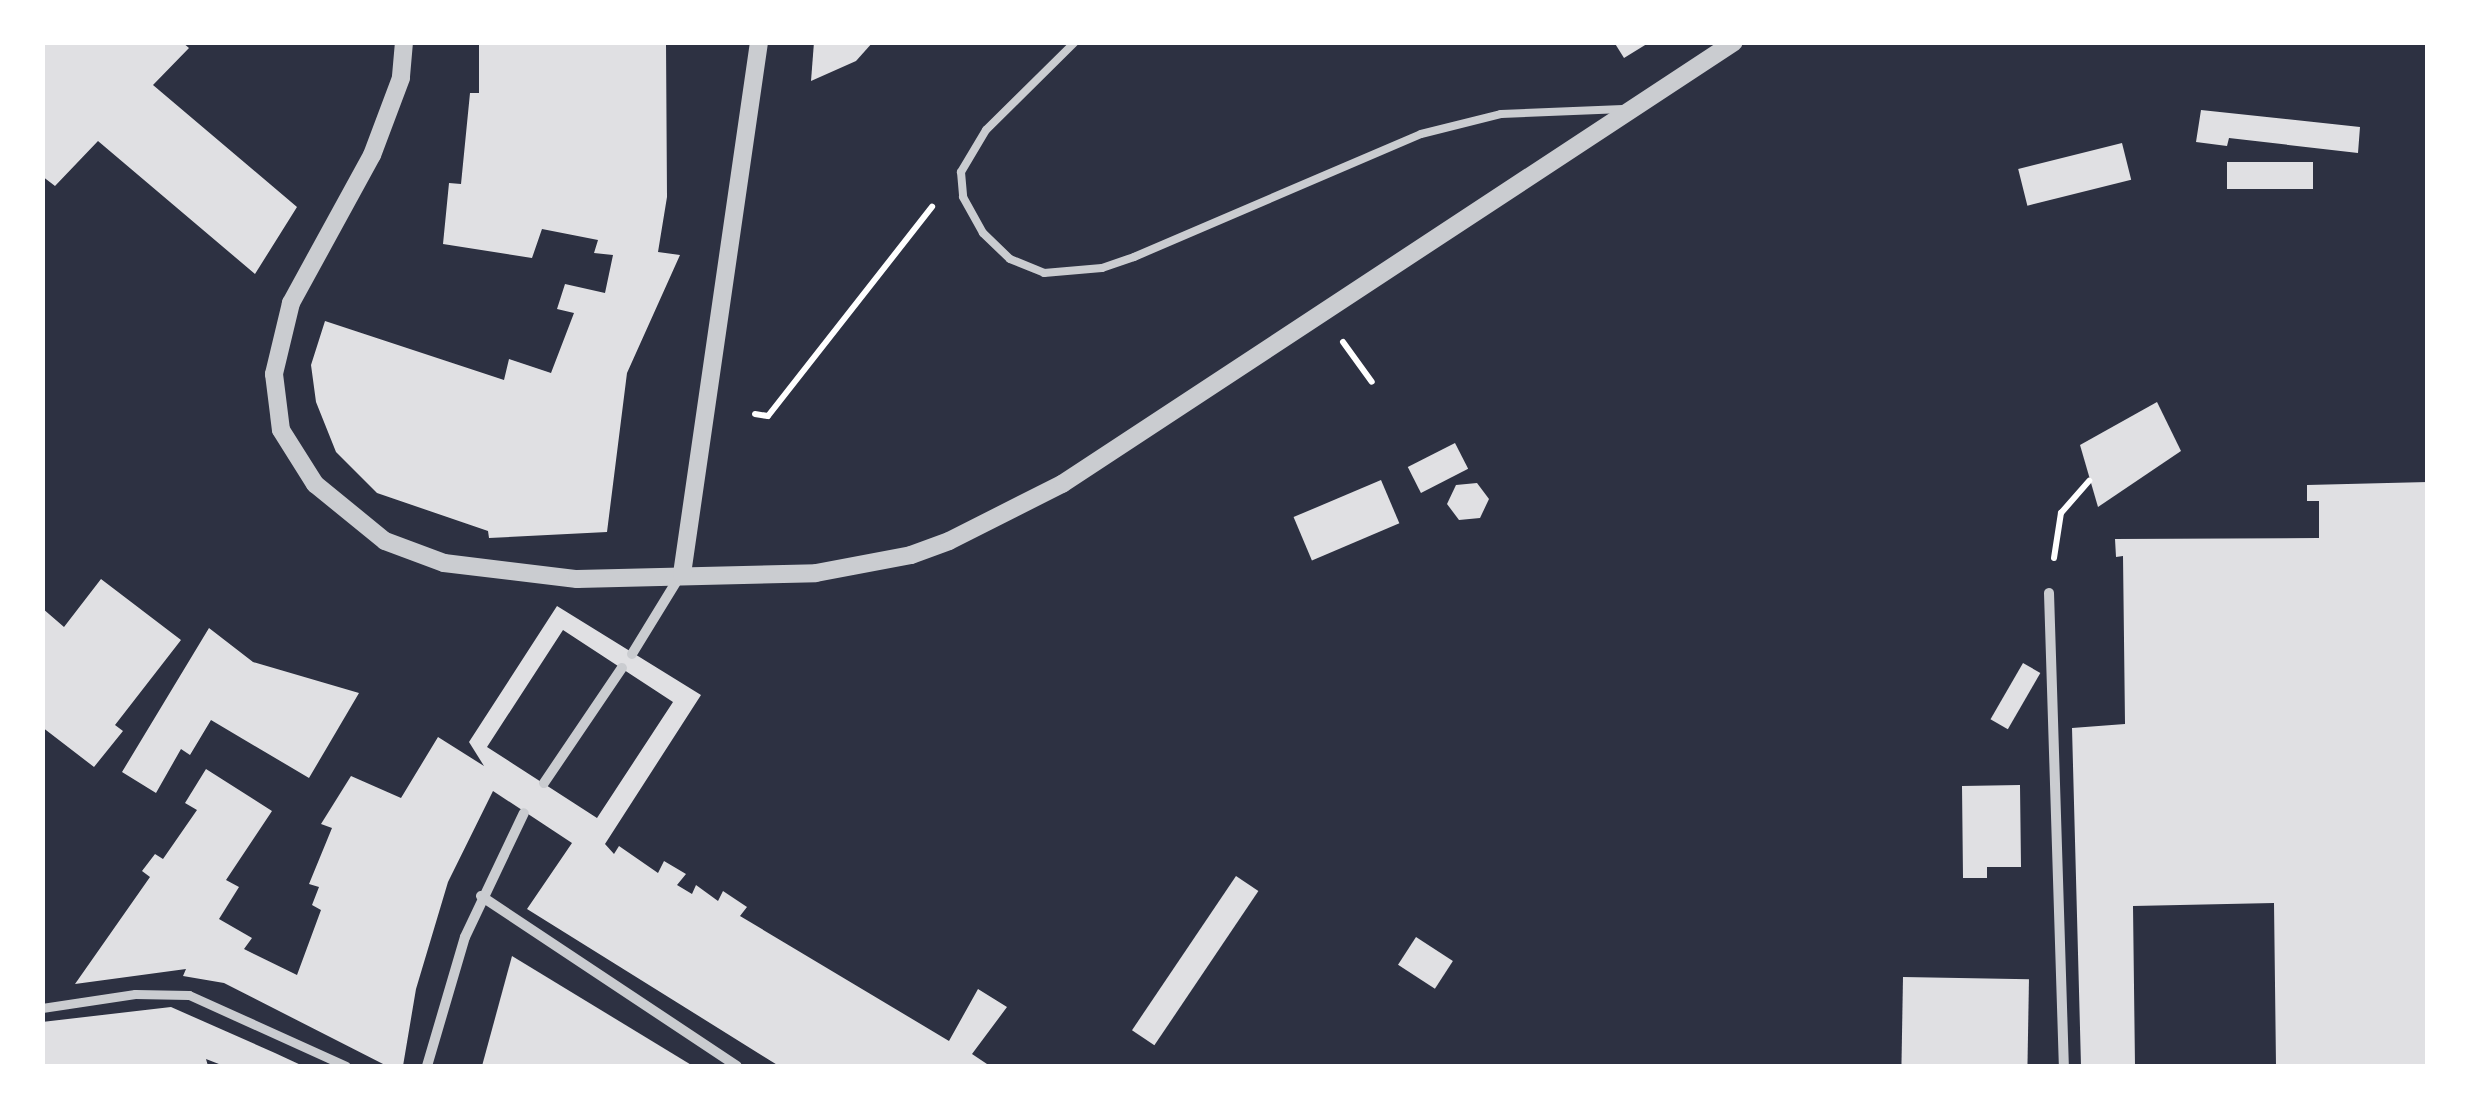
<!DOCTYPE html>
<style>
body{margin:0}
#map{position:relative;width:2470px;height:1109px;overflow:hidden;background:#2d3142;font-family:Mulish,sans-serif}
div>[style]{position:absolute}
.building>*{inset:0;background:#e0e0e3;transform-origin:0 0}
.path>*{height:6px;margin:-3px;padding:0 3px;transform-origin:3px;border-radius:3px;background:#fff}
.service>*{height:8px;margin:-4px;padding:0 4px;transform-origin:4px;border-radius:4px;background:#caccd0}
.pedestrian>*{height:9px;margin:-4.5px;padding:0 4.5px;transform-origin:4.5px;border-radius:4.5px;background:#caccd0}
.minor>*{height:10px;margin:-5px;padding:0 5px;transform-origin:5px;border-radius:5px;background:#caccd0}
.tertiary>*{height:18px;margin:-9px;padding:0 9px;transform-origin:9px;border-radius:9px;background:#caccd0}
span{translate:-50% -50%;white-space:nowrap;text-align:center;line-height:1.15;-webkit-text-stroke:8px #fff;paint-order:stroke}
.frame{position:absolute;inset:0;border:45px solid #fff;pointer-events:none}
</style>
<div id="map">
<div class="building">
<div style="clip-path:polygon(42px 42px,182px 42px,189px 48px,153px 85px,297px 207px,255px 274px,98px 141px,55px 186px,42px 176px)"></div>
<div style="clip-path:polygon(479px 42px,666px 42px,667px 197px,658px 252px,680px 255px,627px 373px,607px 532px,489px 538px,488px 531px,377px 493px,336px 452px,316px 402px,311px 365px,325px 321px,504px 380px,509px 359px,551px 373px,574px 313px,557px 309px,565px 284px,605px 293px,613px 255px,594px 253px,598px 240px,542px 229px,532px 258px,443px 244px,449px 183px,461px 184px,470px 93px,479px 93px)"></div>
<div style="clip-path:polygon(814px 42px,873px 42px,856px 61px,811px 81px)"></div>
<div style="clip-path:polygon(1614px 42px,1650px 42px,1624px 58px)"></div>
<div style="clip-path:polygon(2201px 110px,2360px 127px,2358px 153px,2229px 138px,2227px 146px,2196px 142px)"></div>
<div style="left:2122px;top:143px;width:38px;height:107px;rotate:76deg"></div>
<div style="left:2313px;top:162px;width:27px;height:86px;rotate:90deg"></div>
<div style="clip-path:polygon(2157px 402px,2181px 451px,2098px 507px,2080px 445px)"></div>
<div style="left:1455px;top:443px;width:29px;height:53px;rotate:63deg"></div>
<div style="left:1381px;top:480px;width:47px;height:95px;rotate:67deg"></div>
<div style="clip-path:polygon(2428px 482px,2428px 1066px,2276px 1066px,2274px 903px,2133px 906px,2135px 1066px,2081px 1066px,2072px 728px,2125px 724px,2123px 556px,2116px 557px,2115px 539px,2319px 538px,2319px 501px,2307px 501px,2307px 485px)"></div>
<div style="clip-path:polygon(1477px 483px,1489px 499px,1480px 518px,1459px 520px,1447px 504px,1456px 485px)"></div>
<div style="clip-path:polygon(101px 579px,181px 640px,115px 725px,123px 731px,94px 767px,42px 727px,42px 608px,64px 627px)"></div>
<div style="clip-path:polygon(evenodd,557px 606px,701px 695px,605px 844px,614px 854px,619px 846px,658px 873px,664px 861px,686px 874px,677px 885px,692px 894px,696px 885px,718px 901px,723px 891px,747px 907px,740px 916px,949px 1041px,978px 989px,1007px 1007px,972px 1054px,990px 1066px,779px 1066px,527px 909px,572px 843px,493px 791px,448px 882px,416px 989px,403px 1066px,387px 1066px,224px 983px,183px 976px,186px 969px,75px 984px,150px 877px,142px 871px,155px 854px,163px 859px,197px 810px,185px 803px,206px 769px,272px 811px,226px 880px,239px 887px,219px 919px,252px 938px,244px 949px,297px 975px,321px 910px,312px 905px,319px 887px,309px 884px,332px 828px,321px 824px,351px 776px,401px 798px,438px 737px,484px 766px,469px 742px,557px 606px,563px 630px,673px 702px,597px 818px,487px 747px,563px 630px)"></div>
<div style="clip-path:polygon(209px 628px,253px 662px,359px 693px,309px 778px,211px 720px,190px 755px,181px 749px,156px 793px,122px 772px)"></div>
<div style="left:2023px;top:663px;width:20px;height:65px;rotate:30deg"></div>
<div style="clip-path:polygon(2020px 785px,2021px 867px,1987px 867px,1987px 878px,1963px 878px,1962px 786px)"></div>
<div style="left:1236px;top:876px;width:27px;height:186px;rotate:34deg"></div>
<div style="left:1416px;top:937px;width:44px;height:33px;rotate:33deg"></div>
<div style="clip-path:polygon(512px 956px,693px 1066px,482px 1066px)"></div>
<div style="left:1903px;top:977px;width:126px;height:89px;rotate:1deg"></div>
<div style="clip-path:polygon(171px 1007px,275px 1053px,303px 1066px,224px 1066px,206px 1059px,208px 1066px,42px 1066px,42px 1022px)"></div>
</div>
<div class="path">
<div style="left:1343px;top:342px;width:49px;rotate:54.1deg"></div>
<div style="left:755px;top:414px;width:13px;rotate:9deg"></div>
<div style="left:768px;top:416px;width:266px;rotate:-51.9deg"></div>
<div style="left:2054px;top:558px;width:46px;rotate:-81.2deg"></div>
<div style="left:2061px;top:513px;width:43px;rotate:-48.8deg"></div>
</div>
<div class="service">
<div style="left:1075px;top:42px;width:125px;rotate:135.3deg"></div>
<div style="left:986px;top:130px;width:49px;rotate:120.8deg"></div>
<div style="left:961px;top:172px;width:25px;rotate:85deg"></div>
<div style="left:963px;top:197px;width:41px;rotate:60.9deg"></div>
<div style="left:983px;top:233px;width:37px;rotate:44deg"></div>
<div style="left:1010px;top:259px;width:37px;rotate:22deg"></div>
<div style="left:1044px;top:273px;width:58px;rotate:-4.9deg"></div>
<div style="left:1102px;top:268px;width:34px;rotate:-19deg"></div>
<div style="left:1134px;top:257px;width:312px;rotate:-23.2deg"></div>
<div style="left:1421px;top:134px;width:82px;rotate:-14deg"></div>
<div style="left:1501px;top:114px;width:122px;rotate:-2.3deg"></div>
</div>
<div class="pedestrian">
<div style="left:42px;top:1008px;width:94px;rotate:-8.6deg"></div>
<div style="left:135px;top:994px;width:54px;rotate:1.1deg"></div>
<div style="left:189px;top:995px;width:172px;rotate:24.3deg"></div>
</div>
<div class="minor">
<div style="left:2049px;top:593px;width:473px;rotate:88.2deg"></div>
<div style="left:632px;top:654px;width:94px;rotate:-58.5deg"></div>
<div style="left:544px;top:783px;width:139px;rotate:-55.9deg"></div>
<div style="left:481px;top:896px;width:307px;rotate:33.6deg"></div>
<div style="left:427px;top:1066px;width:134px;rotate:-73.6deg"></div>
<div style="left:465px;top:937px;width:137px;rotate:-64.6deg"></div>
</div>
<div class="tertiary">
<div style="left:404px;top:42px;width:36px;rotate:95deg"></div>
<div style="left:401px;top:78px;width:82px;rotate:110.6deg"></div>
<div style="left:372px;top:155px;width:169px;rotate:118.7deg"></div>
<div style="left:291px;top:303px;width:73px;rotate:103.5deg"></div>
<div style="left:274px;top:374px;width:56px;rotate:82.9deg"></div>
<div style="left:281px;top:430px;width:64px;rotate:57.8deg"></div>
<div style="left:315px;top:484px;width:90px;rotate:39.2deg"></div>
<div style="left:385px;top:541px;width:63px;rotate:20.4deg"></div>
<div style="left:444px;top:563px;width:134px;rotate:6.9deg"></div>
<div style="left:577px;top:579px;width:239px;rotate:-1.4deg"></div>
<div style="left:816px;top:573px;width:97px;rotate:-10.7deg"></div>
<div style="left:911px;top:555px;width:40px;rotate:-20.2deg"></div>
<div style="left:949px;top:541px;width:127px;rotate:-26.8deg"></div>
<div style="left:1062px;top:484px;width:804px;rotate:-33.33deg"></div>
<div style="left:682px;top:574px;width:538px;rotate:-81.76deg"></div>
</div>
<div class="frame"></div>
</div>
